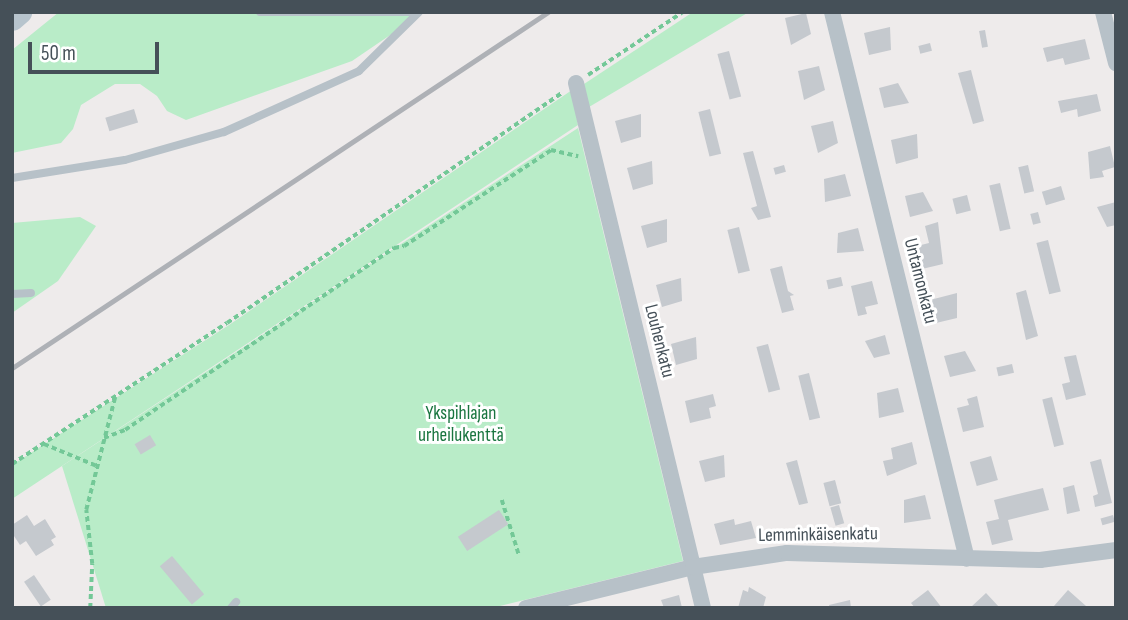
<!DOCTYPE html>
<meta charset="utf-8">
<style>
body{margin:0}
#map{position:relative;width:1128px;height:620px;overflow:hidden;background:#eeebeb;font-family:"Sofia Sans Condensed",sans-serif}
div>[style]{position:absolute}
.green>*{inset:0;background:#b9ecc8}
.building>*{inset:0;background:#c5c9ce;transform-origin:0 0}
.path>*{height:3.5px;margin-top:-1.75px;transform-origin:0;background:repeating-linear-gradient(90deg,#73c897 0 5px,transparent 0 8.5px)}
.lane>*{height:8px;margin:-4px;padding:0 4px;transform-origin:4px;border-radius:4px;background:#b7c1c8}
.street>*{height:16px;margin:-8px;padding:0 8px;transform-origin:8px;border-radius:8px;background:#b7c1c8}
.secondary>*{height:23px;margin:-11.5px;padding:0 11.5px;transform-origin:11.5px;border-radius:11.5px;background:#b7c4cd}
.rail>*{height:5px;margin:-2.5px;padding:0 2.5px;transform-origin:2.5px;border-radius:2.5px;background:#aeb1b6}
span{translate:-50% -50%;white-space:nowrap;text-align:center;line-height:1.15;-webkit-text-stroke:6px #fff;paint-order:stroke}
.street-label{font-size:19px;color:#455058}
.park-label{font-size:19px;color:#19753f}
.frame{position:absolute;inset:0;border:14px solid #455058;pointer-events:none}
.scale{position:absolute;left:28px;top:42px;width:131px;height:32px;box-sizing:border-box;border:4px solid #455058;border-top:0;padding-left:9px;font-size:21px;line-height:24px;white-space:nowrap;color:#455058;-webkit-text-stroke:5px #fff;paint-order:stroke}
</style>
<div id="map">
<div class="green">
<div style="clip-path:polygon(59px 12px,424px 12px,352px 61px,186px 120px,167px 111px,157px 96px,140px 84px,115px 84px,81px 105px,73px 129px,61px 143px,12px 153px,12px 50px)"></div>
<div style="clip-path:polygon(693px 12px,749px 12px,589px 107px,584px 84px)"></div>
<div style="clip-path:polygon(572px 90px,578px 125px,12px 499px,12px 465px,229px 325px)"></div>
<div style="clip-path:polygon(578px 128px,683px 561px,492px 608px,106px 608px,62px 466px)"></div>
<div style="clip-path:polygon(80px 217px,96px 226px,58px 281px,12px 313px,12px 223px)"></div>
</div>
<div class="building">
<div style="clip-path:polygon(806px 13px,811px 34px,791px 45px,785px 18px)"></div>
<div style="clip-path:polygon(890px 27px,891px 50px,869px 55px,864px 33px)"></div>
<div style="left:985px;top:30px;width:17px;height:6px;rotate:80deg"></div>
<div style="clip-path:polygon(1085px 39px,1090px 59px,1065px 65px,1063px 58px,1047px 62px,1043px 48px)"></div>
<div style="left:930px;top:43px;width:8px;height:12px;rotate:76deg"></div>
<div style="left:729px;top:51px;width:47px;height:12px;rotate:75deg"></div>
<div style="clip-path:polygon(819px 66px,825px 90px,804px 100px,798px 71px)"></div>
<div style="clip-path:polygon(971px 70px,984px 121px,973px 124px,958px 73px)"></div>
<div style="clip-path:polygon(898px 83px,909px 103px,884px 108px,879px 88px)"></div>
<div style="clip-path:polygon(1097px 94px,1101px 111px,1078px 117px,1077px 109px,1061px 113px,1058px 101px)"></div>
<div style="left:134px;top:109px;width:14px;height:30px;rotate:73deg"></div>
<div style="left:710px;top:109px;width:46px;height:12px;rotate:76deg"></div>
<div style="clip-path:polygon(641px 114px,641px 137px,621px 143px,615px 121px)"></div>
<div style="clip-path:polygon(833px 121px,838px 143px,818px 153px,811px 126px)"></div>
<div style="clip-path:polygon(917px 134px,918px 158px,896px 164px,891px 140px)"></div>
<div style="clip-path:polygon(1110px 146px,1115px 167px,1102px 171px,1104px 177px,1090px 179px,1088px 152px)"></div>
<div style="clip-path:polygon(753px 151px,771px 217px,758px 220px,751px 208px,757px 206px,743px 153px)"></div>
<div style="clip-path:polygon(652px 161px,653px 184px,633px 190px,627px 168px)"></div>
<div style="left:784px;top:165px;width:7px;height:11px;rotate:74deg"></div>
<div style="left:1028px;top:165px;width:27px;height:10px;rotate:77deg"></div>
<div style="clip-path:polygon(845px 174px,851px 196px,825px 202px,824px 179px)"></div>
<div style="left:1000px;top:183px;width:47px;height:11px;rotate:77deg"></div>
<div style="left:1061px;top:186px;width:14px;height:20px;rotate:73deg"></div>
<div style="clip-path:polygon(923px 192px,933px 211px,910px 217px,905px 196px)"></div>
<div style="left:967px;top:195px;width:16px;height:15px;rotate:76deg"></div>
<div style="clip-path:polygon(1116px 202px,1116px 225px,1107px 227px,1097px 207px)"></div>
<div style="left:1038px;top:212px;width:11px;height:8px;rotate:75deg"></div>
<div style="clip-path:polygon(667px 219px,667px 242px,647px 248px,641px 226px)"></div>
<div style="clip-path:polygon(938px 222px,943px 264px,922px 269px,917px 246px,929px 243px,925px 226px)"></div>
<div style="left:739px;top:227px;width:45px;height:12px;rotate:76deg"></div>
<div style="clip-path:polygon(858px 228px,864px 251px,837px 253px,838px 233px)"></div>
<div style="left:1048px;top:240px;width:53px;height:12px;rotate:76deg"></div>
<div style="clip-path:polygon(782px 266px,788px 291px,794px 295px,790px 296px,794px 310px,782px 313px,770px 269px)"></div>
<div style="left:841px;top:277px;width:9px;height:15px;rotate:77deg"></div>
<div style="clip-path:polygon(681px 278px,682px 301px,662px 307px,656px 285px)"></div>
<div style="clip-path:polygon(872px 281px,878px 304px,865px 307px,867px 314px,858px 316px,851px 286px)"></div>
<div style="clip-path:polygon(1026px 290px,1038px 336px,1026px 340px,1016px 293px)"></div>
<div style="clip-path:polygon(957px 293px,957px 318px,936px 323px,930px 300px)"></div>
<div style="clip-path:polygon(885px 335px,890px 354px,874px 358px,865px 341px)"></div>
<div style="clip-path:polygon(696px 337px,697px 359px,676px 365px,671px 344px)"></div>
<div style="left:768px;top:344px;width:47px;height:12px;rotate:75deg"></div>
<div style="clip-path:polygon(965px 351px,976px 371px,950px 377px,944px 356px)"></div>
<div style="clip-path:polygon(1076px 355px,1086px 395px,1066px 400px,1062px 384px,1070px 382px,1064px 357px)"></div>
<div style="left:1012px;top:364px;width:9px;height:16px;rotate:77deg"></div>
<div style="left:809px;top:373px;width:46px;height:11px;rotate:76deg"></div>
<div style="clip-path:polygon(898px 388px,904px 412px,879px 418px,877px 393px)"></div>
<div style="clip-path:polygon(713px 394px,716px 406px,709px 408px,711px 418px,690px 423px,685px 401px)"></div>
<div style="clip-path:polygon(977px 396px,984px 427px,963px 432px,957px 408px,969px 405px,967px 399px)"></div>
<div style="left:1052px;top:397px;width:49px;height:10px;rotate:76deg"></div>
<div style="left:150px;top:435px;width:12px;height:18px;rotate:59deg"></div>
<div style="clip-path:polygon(912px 442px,917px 464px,887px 476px,883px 461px,893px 459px,891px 448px)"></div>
<div style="clip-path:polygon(724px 455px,725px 477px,705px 482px,699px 461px)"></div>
<div style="left:991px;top:456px;width:25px;height:22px;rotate:74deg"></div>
<div style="clip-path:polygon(1101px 459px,1112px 503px,1095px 507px,1093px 496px,1098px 494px,1090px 462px)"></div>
<div style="clip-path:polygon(797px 460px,808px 503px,799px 505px,786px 463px)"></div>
<div style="left:835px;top:480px;width:24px;height:12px;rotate:75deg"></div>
<div style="clip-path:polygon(1074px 485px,1080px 511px,1067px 514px,1063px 488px)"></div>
<div style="clip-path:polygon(1043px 488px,1049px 510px,1008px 520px,1013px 540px,992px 545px,986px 522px,999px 519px,994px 500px)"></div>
<div style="clip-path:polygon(925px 495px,931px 519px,904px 523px,904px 500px)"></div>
<div style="left:839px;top:505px;width:19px;height:9px;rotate:74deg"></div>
<div style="left:499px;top:510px;width:17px;height:49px;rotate:57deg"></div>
<div style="clip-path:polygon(27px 515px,34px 526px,45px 519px,56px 537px,51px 540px,54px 545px,36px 556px,26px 541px,20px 545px,12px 533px,12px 525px)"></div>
<div style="left:1113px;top:515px;width:7px;height:13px;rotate:74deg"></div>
<div style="clip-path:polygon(734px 519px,735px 525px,751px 521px,756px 538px,720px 545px,714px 524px)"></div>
<div style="left:172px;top:556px;width:50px;height:16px;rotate:50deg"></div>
<div style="left:34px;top:575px;width:30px;height:12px;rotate:56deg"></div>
<div style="clip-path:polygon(749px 587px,766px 597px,763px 608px,738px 608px,743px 590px,748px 592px)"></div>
<div style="clip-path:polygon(928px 590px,942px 608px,915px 608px,911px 603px)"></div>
<div style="clip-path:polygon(1068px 590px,1086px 606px,1084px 608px,1054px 606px)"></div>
<div style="clip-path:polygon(986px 593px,1000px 608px,970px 608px)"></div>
<div style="clip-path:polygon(679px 595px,682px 608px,664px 608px,661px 600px)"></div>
<div style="clip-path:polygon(850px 600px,851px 608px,830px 608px,829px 605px)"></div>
</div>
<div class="path">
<div style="left:588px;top:75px;width:114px;rotate:-33.6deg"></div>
<div style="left:104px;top:438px;width:22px;rotate:-21deg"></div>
<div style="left:125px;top:430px;width:325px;rotate:-34.1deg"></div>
<div style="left:394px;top:248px;width:10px;rotate:-11deg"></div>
<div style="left:404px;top:246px;width:176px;rotate:-33.1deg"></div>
<div style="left:551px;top:150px;width:28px;rotate:13deg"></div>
<div style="left:44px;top:444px;width:57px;rotate:22.5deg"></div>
<div style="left:12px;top:464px;width:257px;rotate:-33.3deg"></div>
<div style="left:227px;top:323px;width:406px;rotate:-34.5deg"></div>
<div style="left:502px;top:500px;width:58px;rotate:72.8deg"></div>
<div style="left:90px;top:608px;width:44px;rotate:-87.4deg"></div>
<div style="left:92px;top:564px;width:54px;rotate:-96.3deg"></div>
<div style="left:86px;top:510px;width:117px;rotate:-75.6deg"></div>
</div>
<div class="lane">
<div style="left:260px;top:12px;width:149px"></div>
<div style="left:12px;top:178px;width:114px;rotate:-9.1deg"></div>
<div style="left:125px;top:160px;width:103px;rotate:-15.8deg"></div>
<div style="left:224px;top:132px;width:148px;rotate:-24.3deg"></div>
<div style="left:359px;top:71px;width:84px;rotate:-44.5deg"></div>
<div style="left:12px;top:294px;width:19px;rotate:-3deg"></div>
<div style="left:231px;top:608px;width:8px;rotate:-50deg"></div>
</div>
<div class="street">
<div style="left:832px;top:12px;width:563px;rotate:76.14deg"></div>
<div style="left:1103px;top:12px;width:53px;rotate:75.7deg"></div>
<div style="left:576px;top:83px;width:540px;rotate:76.4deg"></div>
<div style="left:526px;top:608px;width:172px;rotate:-13.8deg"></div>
<div style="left:693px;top:567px;width:95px;rotate:-8.5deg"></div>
<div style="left:787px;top:553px;width:253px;rotate:1.6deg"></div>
<div style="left:1040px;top:560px;width:77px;rotate:-7.5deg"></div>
</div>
<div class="secondary">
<div style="left:12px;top:19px;width:11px;rotate:-41deg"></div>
</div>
<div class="rail">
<div style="left:12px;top:368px;width:643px;rotate:-33.59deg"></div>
</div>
<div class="street-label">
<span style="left:920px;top:281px;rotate:76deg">Untamonkatu</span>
<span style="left:659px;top:341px;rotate:76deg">Louhenkatu</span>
<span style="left:818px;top:535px;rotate:-1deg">Lemminkäisenkatu</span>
</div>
<div class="park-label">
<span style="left:461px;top:425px">Ykspihlajan<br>urheilukenttä</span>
</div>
<div class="frame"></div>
<div class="scale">50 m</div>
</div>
